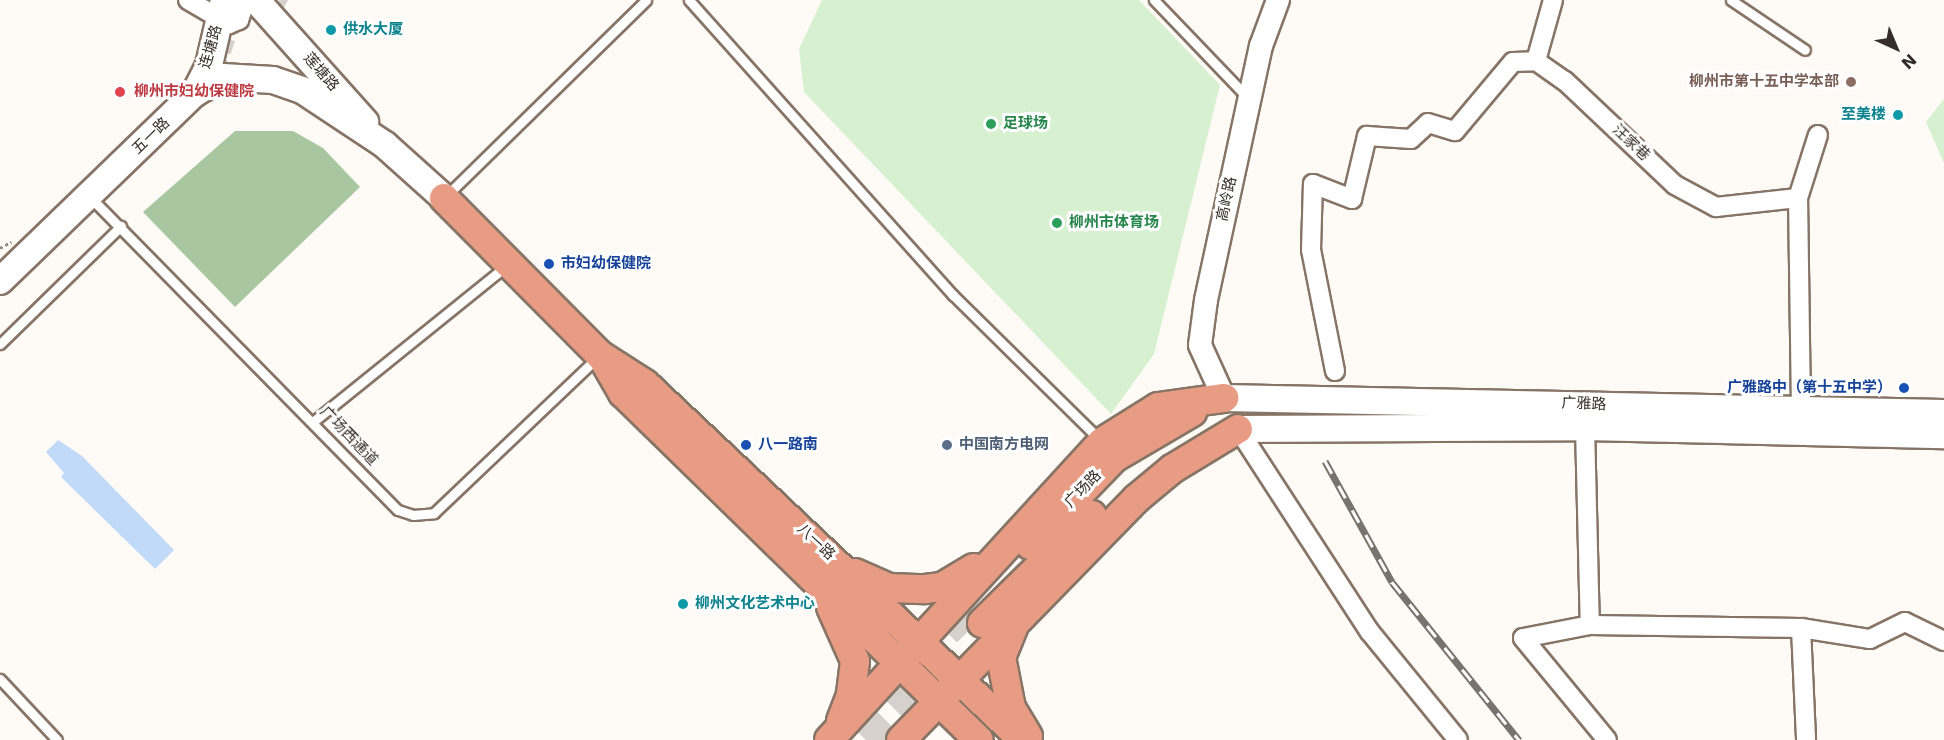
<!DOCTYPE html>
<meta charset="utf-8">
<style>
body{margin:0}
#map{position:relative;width:1944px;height:740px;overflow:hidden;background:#fefaf6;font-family:"DejaVu Sans","Noto Sans SC",sans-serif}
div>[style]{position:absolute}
.green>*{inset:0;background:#d7f0d0}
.forest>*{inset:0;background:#a8c6a0}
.water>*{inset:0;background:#c1daf8}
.pedestrian-tunnel>*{height:14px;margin-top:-7px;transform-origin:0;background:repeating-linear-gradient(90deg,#d6d1cd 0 14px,transparent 0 21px)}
.primary-tunnel>*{height:28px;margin-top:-14px;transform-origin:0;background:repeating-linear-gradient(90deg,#d6d1cd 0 28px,transparent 0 42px)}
.path>*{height:3px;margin-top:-1.5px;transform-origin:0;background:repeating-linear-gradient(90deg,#908b86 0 3px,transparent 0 6px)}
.roads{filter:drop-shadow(2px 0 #867566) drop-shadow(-2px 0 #867566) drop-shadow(0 2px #867566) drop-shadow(0 -2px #867566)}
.service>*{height:9px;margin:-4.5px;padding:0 4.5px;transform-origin:4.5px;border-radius:4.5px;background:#fff}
.minor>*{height:18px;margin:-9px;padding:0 9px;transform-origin:9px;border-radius:9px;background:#fff}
.tertiary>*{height:22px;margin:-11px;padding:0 11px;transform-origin:11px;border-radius:11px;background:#fff}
.secondary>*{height:26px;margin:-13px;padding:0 13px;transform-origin:13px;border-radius:13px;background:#fff}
.primary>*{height:28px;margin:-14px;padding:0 14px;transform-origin:14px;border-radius:14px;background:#e89c84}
.rail>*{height:7px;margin-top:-3.5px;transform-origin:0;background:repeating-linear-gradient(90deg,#fff 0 14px,#79736e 0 28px);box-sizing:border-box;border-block:2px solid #79736e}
.dots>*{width:16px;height:16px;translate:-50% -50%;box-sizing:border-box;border:3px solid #fff;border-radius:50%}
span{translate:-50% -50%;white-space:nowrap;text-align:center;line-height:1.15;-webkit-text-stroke:6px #fff;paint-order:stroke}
.culture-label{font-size:15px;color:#0d838f;font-weight:700}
.left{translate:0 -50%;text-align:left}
.right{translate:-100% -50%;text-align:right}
.street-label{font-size:15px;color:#352e28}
.education-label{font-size:15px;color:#785e54;font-weight:700}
.health-label{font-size:15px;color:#be3a42;font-weight:700}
.leisure-label{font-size:15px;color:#27864d;font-weight:700}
.transit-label{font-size:15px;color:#164399;font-weight:700}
.service-label{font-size:15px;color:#4e5e75;font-weight:700}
.north{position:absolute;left:1866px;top:18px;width:60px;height:60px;-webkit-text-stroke:4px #fff;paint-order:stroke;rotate:136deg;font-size:16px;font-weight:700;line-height:24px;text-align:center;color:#352e28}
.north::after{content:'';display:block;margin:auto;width:21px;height:27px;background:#352e28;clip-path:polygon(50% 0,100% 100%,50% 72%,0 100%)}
</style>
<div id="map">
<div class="green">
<div style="clip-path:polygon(822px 0,1139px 0,1220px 85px,1154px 354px,1111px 414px,804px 92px,799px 49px)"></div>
<div style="clip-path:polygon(1944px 99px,1944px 163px,1926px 122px)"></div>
</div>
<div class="forest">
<div style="clip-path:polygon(235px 131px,293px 131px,323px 148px,360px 187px,235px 307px,143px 212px)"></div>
</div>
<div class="water">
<div style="clip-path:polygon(58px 440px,82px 456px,174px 550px,155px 569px,61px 477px,64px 473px,46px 452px)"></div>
</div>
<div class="pedestrian-tunnel">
<div style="left:279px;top:0;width:8px;rotate:30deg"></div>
<div style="left:217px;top:72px;width:58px;rotate:-70.9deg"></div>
</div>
<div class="primary-tunnel">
<div style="left:917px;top:662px;width:70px;rotate:-44.4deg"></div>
<div style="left:866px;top:740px;width:103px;rotate:-45.4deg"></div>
</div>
<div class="path">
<div style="left:0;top:248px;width:13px;rotate:-29deg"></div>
</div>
<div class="roads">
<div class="service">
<div style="left:689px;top:0;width:396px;rotate:48.2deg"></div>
<div style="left:953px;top:295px;width:206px;rotate:44.6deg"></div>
<div style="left:1154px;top:0;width:136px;rotate:46.2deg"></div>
<div style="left:1731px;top:0;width:89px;rotate:34deg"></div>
<div style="left:446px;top:196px;width:280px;rotate:-44.4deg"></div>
<div style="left:90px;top:197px;width:439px;rotate:45.5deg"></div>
<div style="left:398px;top:510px;width:16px;rotate:18deg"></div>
<div style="left:413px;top:515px;width:21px;rotate:-5deg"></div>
<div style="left:434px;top:513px;width:225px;rotate:-43.6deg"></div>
<div style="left:0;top:344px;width:169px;rotate:-44.3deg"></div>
<div style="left:314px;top:421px;width:247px;rotate:-38.9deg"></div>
<div style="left:0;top:679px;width:83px;rotate:46.9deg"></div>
</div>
<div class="minor">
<div style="left:188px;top:0;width:48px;rotate:30.3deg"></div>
<div style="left:229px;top:24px;width:11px;rotate:-22deg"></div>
<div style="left:239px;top:20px;width:21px;rotate:-71deg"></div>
<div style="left:1553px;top:0;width:63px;rotate:105.6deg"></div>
<div style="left:1536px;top:61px;width:35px;rotate:35deg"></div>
<div style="left:1565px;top:81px;width:151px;rotate:43.4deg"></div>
<div style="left:1675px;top:185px;width:47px;rotate:28.2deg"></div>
<div style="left:1716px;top:207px;width:82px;rotate:-6.3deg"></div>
<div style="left:1335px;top:371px;width:123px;rotate:-101.2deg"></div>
<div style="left:1311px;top:250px;width:66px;rotate:-88.3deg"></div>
<div style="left:1313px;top:184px;width:42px;rotate:21deg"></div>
<div style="left:1352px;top:199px;width:65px;rotate:-76.6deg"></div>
<div style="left:1367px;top:136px;width:44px;rotate:3.9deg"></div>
<div style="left:1411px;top:139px;width:23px;rotate:-43deg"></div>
<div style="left:1428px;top:123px;width:28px;rotate:17deg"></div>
<div style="left:1455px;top:131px;width:90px;rotate:-50deg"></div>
<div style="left:1513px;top:62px;width:23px;rotate:-2deg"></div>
<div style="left:1801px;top:410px;width:212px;rotate:-90.8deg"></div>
<div style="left:1798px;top:198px;width:66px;rotate:-72.4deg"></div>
<div style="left:1585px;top:427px;width:198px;rotate:88.6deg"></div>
<div style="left:1590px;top:625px;width:68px;rotate:169deg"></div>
<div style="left:1523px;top:638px;width:132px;rotate:50.5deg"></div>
<div style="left:1238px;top:429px;width:242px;rotate:57deg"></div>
<div style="left:1370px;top:632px;width:139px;rotate:50.8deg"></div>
<div style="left:1590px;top:625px;width:211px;rotate:0.8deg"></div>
<div style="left:1801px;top:628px;width:70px;rotate:9.1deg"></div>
<div style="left:1870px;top:639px;width:39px;rotate:-26deg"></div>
<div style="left:1905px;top:622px;width:43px;rotate:26deg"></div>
<div style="left:1801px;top:628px;width:112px;rotate:87.4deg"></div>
</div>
<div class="tertiary">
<div style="left:1224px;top:398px;width:58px;rotate:-114.4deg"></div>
<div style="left:1200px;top:345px;width:45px;rotate:-82.4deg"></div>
<div style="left:1206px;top:300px;width:260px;rotate:-77.8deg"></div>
<div style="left:1261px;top:46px;width:49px;rotate:-69.7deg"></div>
</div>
<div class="secondary">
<div style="left:256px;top:0;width:164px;rotate:48.2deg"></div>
<div style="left:195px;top:93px;width:31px;rotate:-63deg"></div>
<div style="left:209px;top:65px;width:67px;rotate:-77deg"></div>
<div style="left:0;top:281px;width:271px;rotate:-44deg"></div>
<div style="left:195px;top:93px;width:32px;rotate:-30deg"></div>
<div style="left:223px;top:77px;width:50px;rotate:3.4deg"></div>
<div style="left:273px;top:80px;width:31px;rotate:19deg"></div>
<div style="left:302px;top:90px;width:100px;rotate:33.5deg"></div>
<div style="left:385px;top:145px;width:79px;rotate:41.9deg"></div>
<div style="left:1224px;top:398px;width:720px;rotate:1.19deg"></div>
<div style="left:1238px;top:429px;width:347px;rotate:-0.3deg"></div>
<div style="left:1585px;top:427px;width:359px;rotate:1.3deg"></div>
</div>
<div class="primary">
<div style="left:444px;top:198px;width:221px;rotate:45.2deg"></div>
<div style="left:600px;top:355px;width:54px;rotate:32.8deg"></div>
<div style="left:645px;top:384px;width:519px;rotate:43.28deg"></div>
<div style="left:605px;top:362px;width:36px;rotate:60deg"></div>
<div style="left:623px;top:393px;width:497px;rotate:44.3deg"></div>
<div style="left:1030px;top:545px;width:121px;rotate:-46deg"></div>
<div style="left:1114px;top:458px;width:91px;rotate:-30.5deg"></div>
<div style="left:855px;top:573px;width:36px;rotate:24deg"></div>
<div style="left:888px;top:588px;width:37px;rotate:2deg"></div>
<div style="left:925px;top:589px;width:17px;rotate:-7deg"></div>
<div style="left:942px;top:587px;width:37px;rotate:-31deg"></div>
<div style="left:831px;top:607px;width:59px;rotate:66deg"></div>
<div style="left:855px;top:661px;width:34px;rotate:97deg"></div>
<div style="left:851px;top:695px;width:28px;rotate:111deg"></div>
<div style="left:982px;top:623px;width:154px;rotate:-44.5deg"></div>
<div style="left:1013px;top:628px;width:31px;rotate:112deg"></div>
<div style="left:1001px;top:657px;width:52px;rotate:78.9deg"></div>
<div style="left:1011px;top:708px;width:33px;rotate:59deg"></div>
<div style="left:829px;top:740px;width:404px;rotate:-47.5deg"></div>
<div style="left:1102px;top:442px;width:66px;rotate:-32deg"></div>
<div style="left:1158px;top:407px;width:67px;rotate:-7.8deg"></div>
<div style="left:901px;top:740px;width:337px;rotate:-45.7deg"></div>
<div style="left:1136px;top:499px;width:47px;rotate:-39.8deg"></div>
<div style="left:1172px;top:469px;width:77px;rotate:-31.2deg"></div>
</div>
</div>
<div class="rail">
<div style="left:1325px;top:461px;width:138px;rotate:61deg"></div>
<div style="left:1392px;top:582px;width:203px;rotate:51.2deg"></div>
</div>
<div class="dots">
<div style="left:331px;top:30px;background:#0f9aa8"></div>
<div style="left:1851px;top:82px;background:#8d6e63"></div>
<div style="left:120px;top:92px;background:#e0444e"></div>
<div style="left:1898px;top:115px;background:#0f9aa8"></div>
<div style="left:991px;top:124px;background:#2e9e5b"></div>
<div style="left:1057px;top:223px;background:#2e9e5b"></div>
<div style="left:549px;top:264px;background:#1a4fb4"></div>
<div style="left:1904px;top:388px;background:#1a4fb4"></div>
<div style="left:746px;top:445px;background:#1a4fb4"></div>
<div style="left:947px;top:445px;background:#5c6f8a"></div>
<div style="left:683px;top:604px;background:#0f9aa8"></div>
</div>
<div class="culture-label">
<span class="left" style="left:343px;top:30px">供水大厦</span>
<span class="right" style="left:1886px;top:115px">至美楼</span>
<span class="left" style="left:695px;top:604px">柳州文化艺术中心</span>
</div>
<div class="street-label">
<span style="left:211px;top:47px;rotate:-74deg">连塘路</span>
<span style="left:321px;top:72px;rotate:49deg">莲塘路</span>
<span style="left:151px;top:136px;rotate:-44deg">五一路</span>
<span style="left:1631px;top:143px;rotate:43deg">汪家巷</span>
<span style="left:1227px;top:199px;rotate:-78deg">高岭路</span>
<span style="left:1584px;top:404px;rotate:2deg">广雅路</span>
<span style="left:349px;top:436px;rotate:46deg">广场西通道</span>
<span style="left:1083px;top:489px;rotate:-46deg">广场路</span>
<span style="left:816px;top:542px;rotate:43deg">八一路</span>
</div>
<div class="education-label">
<span class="right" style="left:1839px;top:82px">柳州市第十五中学本部</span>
</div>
<div class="health-label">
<span class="left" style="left:134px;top:92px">柳州市妇幼保健院</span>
</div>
<div class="leisure-label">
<span class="left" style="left:1003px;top:124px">足球场</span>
<span class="left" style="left:1069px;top:223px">柳州市体育场</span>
</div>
<div class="transit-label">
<span class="left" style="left:561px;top:264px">市妇幼保健院</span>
<span class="right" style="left:1892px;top:388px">广雅路中（第十五中学）</span>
<span class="left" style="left:758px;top:445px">八一路南</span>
</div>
<div class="service-label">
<span class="left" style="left:959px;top:445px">中国南方电网</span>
</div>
<div class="north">N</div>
</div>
